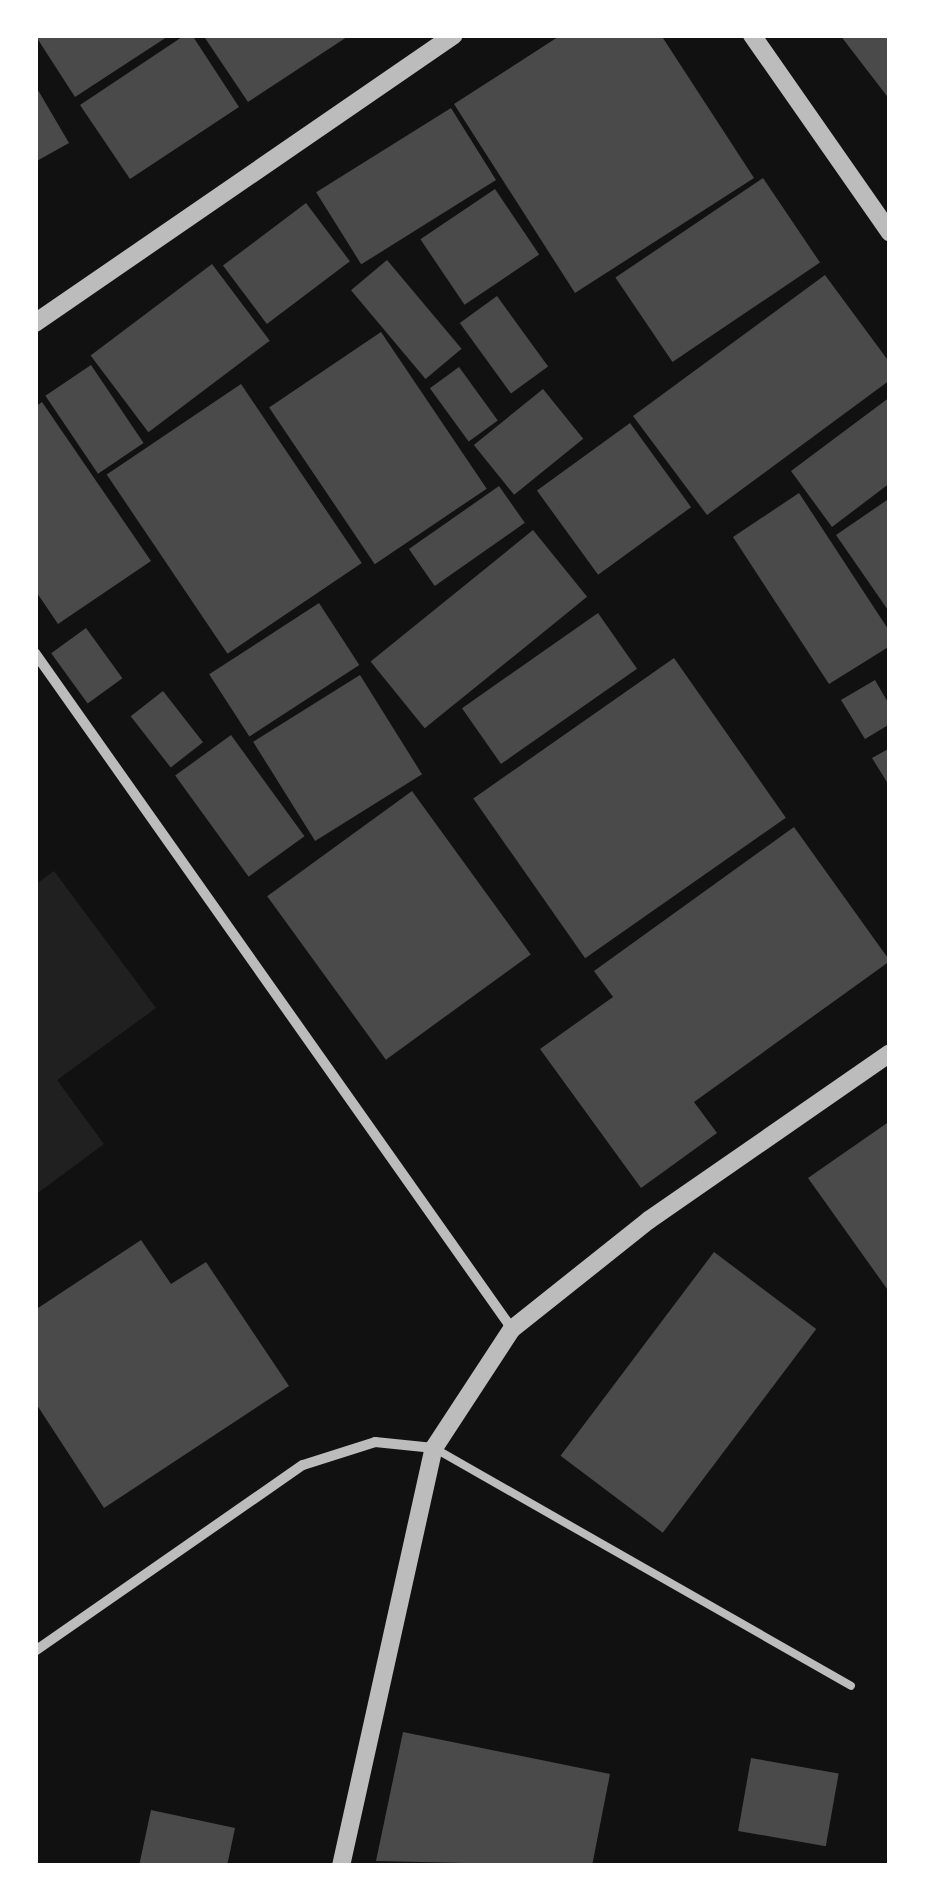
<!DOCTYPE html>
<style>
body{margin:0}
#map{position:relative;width:925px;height:1901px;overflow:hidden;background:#111;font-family:Overpass,sans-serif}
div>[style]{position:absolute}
.green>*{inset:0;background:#202020}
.building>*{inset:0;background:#4a4a4a;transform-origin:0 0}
.service>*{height:8px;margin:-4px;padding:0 4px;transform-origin:4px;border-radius:4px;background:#bcbcbc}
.minor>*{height:10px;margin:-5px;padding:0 5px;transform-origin:5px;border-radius:5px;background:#bcbcbc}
.tertiary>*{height:18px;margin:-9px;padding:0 9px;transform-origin:9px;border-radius:9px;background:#bcbcbc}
span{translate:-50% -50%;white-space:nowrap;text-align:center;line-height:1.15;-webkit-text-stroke:10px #fff;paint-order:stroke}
.frame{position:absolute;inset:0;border:38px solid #fff;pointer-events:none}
</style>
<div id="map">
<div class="green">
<div style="clip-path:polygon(54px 871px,156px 1008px,57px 1080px,104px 1144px,35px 1195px,35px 885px)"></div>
</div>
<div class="building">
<div style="clip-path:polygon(35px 35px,170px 35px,75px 97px)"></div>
<div style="clip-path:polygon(185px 35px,192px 35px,239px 107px,130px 179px,80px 105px)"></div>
<div style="clip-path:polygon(203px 35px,350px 35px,248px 102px)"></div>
<div style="clip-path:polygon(561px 35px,661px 35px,754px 178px,575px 293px,454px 104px)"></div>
<div style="clip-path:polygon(840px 35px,890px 35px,890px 100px)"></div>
<div style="clip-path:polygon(35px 85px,69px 143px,35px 162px)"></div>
<div style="left:451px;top:108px;width:85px;height:159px;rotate:58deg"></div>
<div style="left:763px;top:178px;width:102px;height:178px;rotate:56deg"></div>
<div style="left:495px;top:189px;width:79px;height:90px;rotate:56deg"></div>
<div style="left:306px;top:203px;width:73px;height:104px;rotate:53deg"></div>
<div style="left:387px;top:260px;width:116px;height:47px;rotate:50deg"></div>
<div style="left:212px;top:264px;width:96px;height:152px;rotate:53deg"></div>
<div style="clip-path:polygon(825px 275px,890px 363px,890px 380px,707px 515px,633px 416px)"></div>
<div style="left:497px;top:296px;width:87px;height:46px;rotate:54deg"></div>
<div style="left:381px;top:332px;width:189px;height:135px;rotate:56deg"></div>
<div style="left:91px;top:365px;width:94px;height:55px;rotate:56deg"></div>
<div style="left:459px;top:367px;width:66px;height:36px;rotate:54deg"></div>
<div style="left:241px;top:384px;width:216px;height:162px;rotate:56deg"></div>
<div style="left:543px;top:389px;width:64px;height:89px;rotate:51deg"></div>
<div style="clip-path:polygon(890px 397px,890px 483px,832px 527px,791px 471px)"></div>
<div style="clip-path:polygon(42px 402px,151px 561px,58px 624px,35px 590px,35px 407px)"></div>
<div style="left:630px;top:423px;width:104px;height:115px;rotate:54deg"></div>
<div style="left:499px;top:486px;width:45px;height:110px;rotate:55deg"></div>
<div style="clip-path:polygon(799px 493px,890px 632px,890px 646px,829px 684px,733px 537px)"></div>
<div style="clip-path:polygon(890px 498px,890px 613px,836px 535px)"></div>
<div style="left:533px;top:530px;width:86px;height:209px;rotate:51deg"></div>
<div style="left:319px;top:603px;width:74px;height:131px;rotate:57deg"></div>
<div style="left:598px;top:613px;width:68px;height:166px;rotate:55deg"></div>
<div style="left:86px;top:628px;width:62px;height:43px;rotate:54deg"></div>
<div style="left:674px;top:658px;width:195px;height:245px;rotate:55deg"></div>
<div style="left:360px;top:675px;width:117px;height:126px;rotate:58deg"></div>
<div style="clip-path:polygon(875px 680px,890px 706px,890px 724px,865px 739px,841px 700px)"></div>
<div style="left:163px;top:691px;width:65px;height:41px;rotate:52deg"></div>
<div style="left:231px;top:735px;width:125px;height:69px;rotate:54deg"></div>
<div style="clip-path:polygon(890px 748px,890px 787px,872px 758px)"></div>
<div style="left:412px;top:791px;width:202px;height:179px;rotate:54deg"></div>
<div style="clip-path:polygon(794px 827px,890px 961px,694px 1102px,717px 1133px,641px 1188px,540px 1049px,613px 997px,594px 971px)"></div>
<div style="clip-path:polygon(890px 1121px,890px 1293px,808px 1178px)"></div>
<div style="clip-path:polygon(141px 1240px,171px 1284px,206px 1262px,289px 1386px,104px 1508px,35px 1402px,35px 1310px)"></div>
<div style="left:714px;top:1252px;width:128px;height:255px;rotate:37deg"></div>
<div style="clip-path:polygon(403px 1732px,610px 1774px,592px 1866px,376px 1861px)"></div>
<div style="left:751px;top:1758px;width:89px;height:74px;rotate:10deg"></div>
<div style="clip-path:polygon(151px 1810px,235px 1828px,227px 1866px,139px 1866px)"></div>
</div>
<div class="service">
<div style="left:434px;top:1448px;width:480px;rotate:29.7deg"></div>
</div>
<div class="minor">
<div style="left:35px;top:653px;width:827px;rotate:54.79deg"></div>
<div style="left:35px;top:1651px;width:326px;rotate:-34.8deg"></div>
<div style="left:303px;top:1465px;width:76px;rotate:-17.7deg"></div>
<div style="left:375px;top:1442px;width:59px;rotate:5.8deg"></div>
</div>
<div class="tertiary">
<div style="left:752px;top:35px;width:241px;rotate:55.1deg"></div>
<div style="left:35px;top:323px;width:508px;rotate:-34.5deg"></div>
<div style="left:341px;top:1866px;width:428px;rotate:-77.5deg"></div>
<div style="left:434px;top:1448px;width:142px;rotate:-56.8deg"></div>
<div style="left:512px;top:1329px;width:175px;rotate:-38.5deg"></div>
<div style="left:649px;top:1220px;width:293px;rotate:-34.7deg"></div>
</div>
<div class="frame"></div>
</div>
